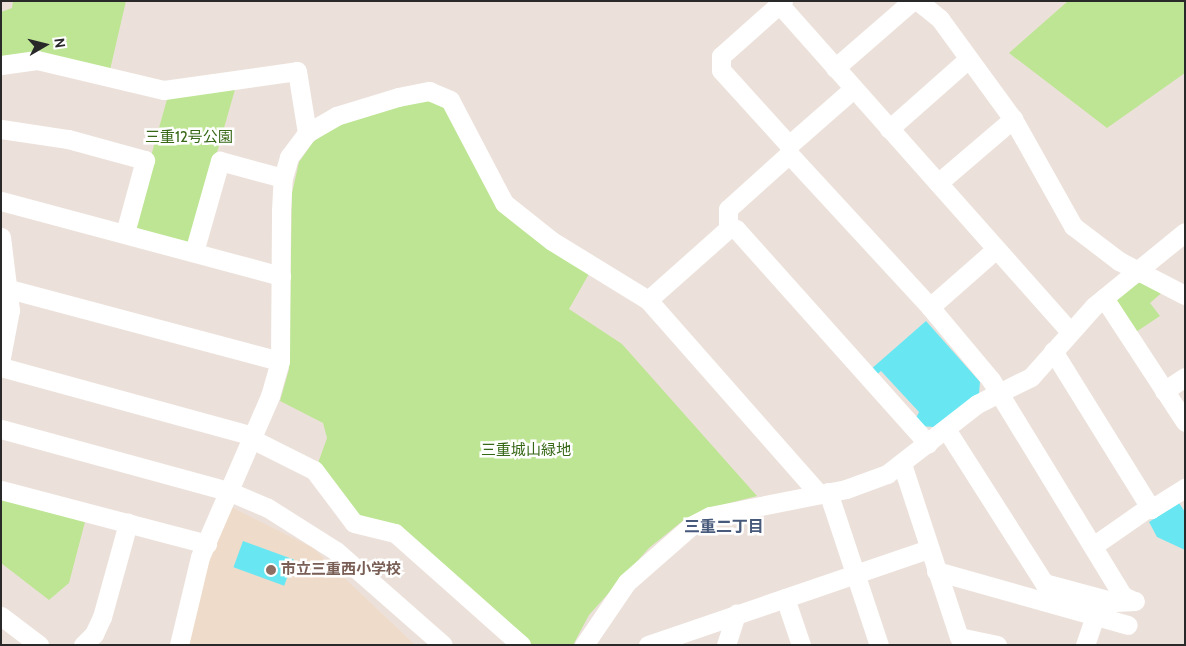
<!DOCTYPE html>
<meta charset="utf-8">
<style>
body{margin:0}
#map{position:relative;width:1186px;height:646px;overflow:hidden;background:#ece1da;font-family:Cabin,"Noto Sans JP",sans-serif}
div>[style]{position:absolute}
.education>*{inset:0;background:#efdbc9}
.green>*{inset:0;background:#bee594}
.water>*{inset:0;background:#68e7f3;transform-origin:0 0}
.minor>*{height:19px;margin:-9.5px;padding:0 9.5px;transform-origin:9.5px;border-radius:9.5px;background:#fff}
.dots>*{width:14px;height:14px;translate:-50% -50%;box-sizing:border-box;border:2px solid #fff;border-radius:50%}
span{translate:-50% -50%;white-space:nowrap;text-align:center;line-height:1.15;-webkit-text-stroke:5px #fff;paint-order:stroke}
.park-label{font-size:15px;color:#376817}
.education-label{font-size:15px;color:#785e54;font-weight:700}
.left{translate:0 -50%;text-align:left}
.neighbourhood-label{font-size:16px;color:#485a7b;font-weight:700}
.frame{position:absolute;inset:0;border:2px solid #292929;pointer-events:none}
.north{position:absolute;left:20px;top:20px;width:50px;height:50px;-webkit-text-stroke:4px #fff;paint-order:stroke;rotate:82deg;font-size:14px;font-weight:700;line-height:20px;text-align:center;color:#292929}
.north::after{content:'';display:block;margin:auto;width:18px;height:22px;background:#292929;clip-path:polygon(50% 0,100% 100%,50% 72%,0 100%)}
</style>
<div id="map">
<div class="education">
<div style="clip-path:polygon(231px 507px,313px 548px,415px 645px,186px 645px,212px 549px)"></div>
</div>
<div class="green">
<div style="clip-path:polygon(13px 1px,126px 1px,110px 70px,1px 59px,1px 12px,12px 8px)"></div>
<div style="clip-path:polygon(1068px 1px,1185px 1px,1185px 73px,1107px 128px,1009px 53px)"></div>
<div style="clip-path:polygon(236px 86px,192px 240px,186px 244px,136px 231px,132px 223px,168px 96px)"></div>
<div style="clip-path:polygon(427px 98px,444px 105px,480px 169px,590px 272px,569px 309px,622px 344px,757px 496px,706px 509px,685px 519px,649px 548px,589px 615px,573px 645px,529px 645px,416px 544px,357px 518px,317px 466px,327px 438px,323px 423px,280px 401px,289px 369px,292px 193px,299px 162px,313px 142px,337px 123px)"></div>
<div style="clip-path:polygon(1150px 281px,1165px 290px,1150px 303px,1160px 316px,1133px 334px,1116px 300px,1138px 283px)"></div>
<div style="clip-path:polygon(1px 495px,86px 518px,69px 583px,49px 600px,1px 563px)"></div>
</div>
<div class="water">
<div style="clip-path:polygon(926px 321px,980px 382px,979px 394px,934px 427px,920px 426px,915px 420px,919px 412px,881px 371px,875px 376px,870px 370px)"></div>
<div style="clip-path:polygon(1179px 503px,1185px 512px,1185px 550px,1157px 537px,1149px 522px)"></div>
<div style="left:243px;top:541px;width:54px;height:28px;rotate:20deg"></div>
</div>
<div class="minor">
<div style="left:783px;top:1px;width:83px;rotate:138.4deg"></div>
<div style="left:721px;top:56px;width:14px;rotate:90deg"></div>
<div style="left:721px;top:70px;width:101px;rotate:47.8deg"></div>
<div style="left:918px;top:1px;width:28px;rotate:39deg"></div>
<div style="left:940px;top:19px;width:124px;rotate:53.9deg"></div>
<div style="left:1013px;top:119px;width:123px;rotate:60.7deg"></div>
<div style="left:1073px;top:226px;width:58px;rotate:37.3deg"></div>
<div style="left:1119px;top:261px;width:74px;rotate:27.3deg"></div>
<div style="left:780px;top:5px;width:436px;rotate:48.4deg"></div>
<div style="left:1px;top:65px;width:36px;rotate:-8deg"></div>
<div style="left:37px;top:60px;width:130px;rotate:13.3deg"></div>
<div style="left:164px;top:90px;width:134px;rotate:-8.1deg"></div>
<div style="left:297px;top:71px;width:63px;rotate:80.8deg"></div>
<div style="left:835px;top:68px;width:102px;rotate:-41deg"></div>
<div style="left:1px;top:129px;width:68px;rotate:8.5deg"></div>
<div style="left:68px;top:139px;width:80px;rotate:15.3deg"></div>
<div style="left:145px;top:160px;width:76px;rotate:105.3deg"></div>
<div style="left:889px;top:129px;width:104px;rotate:-41.5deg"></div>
<div style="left:789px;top:154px;width:208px;rotate:47.3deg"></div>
<div style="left:930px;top:307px;width:95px;rotate:50.1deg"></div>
<div style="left:991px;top:380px;width:253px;rotate:58.6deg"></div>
<div style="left:1123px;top:596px;width:10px;rotate:24deg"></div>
<div style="left:938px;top:183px;width:99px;rotate:-40.5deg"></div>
<div style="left:1px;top:201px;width:290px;rotate:15deg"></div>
<div style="left:728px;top:229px;width:8px"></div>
<div style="left:736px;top:229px;width:288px;rotate:48.2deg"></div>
<div style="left:1px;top:237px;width:74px;rotate:83deg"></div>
<div style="left:10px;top:310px;width:48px;rotate:100.8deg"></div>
<div style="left:194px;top:252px;width:95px;rotate:-74.1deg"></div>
<div style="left:220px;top:161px;width:65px;rotate:15.1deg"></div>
<div style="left:9px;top:289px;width:280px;rotate:14.9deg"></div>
<div style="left:1104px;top:298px;width:148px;rotate:56.8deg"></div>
<div style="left:648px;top:300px;width:107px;rotate:-41.6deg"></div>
<div style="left:728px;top:229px;width:20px;rotate:-90deg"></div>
<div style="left:728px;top:209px;width:82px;rotate:-42deg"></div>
<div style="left:789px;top:154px;width:9px;rotate:-90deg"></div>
<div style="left:789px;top:145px;width:85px;rotate:-41.2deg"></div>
<div style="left:930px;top:307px;width:88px;rotate:-41.3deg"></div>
<div style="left:1053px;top:351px;width:186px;rotate:58.2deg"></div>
<div style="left:1151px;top:509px;width:40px;rotate:-32deg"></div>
<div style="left:1px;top:367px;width:261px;rotate:15.3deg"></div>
<div style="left:1164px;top:391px;width:25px;rotate:-34deg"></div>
<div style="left:1px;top:429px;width:235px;rotate:15.3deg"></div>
<div style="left:228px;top:491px;width:43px;rotate:23deg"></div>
<div style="left:268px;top:508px;width:80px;rotate:32.3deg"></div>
<div style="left:336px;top:551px;width:142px;rotate:41.3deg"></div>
<div style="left:946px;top:429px;width:183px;rotate:57.5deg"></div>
<div style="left:1044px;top:583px;width:73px;rotate:15deg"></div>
<div style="left:1115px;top:602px;width:20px;rotate:-3deg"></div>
<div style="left:252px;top:439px;width:69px;rotate:26.6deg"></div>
<div style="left:314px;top:470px;width:66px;rotate:53deg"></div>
<div style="left:354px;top:523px;width:42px;rotate:13.7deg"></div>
<div style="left:395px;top:533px;width:169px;rotate:41.6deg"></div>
<div style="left:902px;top:464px;width:182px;rotate:71.8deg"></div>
<div style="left:959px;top:637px;width:39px;rotate:12deg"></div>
<div style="left:1px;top:490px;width:213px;rotate:14.7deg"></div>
<div style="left:828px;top:492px;width:161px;rotate:71.6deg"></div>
<div style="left:1093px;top:546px;width:68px;rotate:-34.9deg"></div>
<div style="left:936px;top:571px;width:199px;rotate:15.7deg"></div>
<div style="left:785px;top:598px;width:50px;rotate:71.2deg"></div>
<div style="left:1px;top:616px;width:48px;rotate:37.3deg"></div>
<div style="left:83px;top:645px;width:16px;rotate:-45deg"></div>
<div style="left:94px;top:634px;width:19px;rotate:-65deg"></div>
<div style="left:102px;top:617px;width:98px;rotate:-74.5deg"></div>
<div style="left:179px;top:645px;width:90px;rotate:-76.6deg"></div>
<div style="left:200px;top:557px;width:176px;rotate:-66.5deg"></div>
<div style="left:270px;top:396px;width:36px;rotate:-74deg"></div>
<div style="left:280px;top:361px;width:150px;rotate:-89.6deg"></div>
<div style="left:281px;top:211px;width:33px;rotate:-87deg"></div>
<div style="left:283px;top:178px;width:22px;rotate:-74deg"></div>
<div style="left:289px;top:157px;width:30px;rotate:-53deg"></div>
<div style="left:307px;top:133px;width:34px;rotate:-30deg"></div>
<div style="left:336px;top:116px;width:65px;rotate:-17deg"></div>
<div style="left:398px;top:97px;width:32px;rotate:-11deg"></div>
<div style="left:429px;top:91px;width:23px;rotate:23deg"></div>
<div style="left:450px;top:100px;width:116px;rotate:62.3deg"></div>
<div style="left:504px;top:203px;width:61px;rotate:38.4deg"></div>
<div style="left:552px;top:241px;width:113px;rotate:31.6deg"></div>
<div style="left:648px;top:300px;width:259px;rotate:48.6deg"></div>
<div style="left:584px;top:645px;width:76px;rotate:-55.7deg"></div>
<div style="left:627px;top:582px;width:85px;rotate:-41.2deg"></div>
<div style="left:691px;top:526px;width:21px;rotate:-28deg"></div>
<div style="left:710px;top:516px;width:139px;rotate:-11.2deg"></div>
<div style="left:846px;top:489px;width:44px;rotate:-20.1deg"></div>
<div style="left:887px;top:474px;width:114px;rotate:-37.9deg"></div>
<div style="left:977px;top:404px;width:60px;rotate:-26.6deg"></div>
<div style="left:1031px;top:377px;width:95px;rotate:-48.4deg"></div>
<div style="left:1094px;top:306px;width:117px;rotate:-39.1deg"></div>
<div style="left:648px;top:645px;width:296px;rotate:-18.9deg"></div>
<div style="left:726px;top:645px;width:33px;rotate:-72deg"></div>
<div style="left:1085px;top:645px;width:31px;rotate:-71deg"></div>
</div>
<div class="dots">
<div style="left:271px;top:570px;background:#8d6e63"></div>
</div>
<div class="park-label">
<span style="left:189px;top:138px">三重12号公園</span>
<span style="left:526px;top:451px">三重城山緑地</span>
</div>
<div class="education-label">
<span class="left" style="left:281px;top:570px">市立三重西小学校</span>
</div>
<div class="neighbourhood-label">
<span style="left:724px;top:527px">三重二丁目</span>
</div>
<div class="frame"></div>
<div class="north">N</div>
</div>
